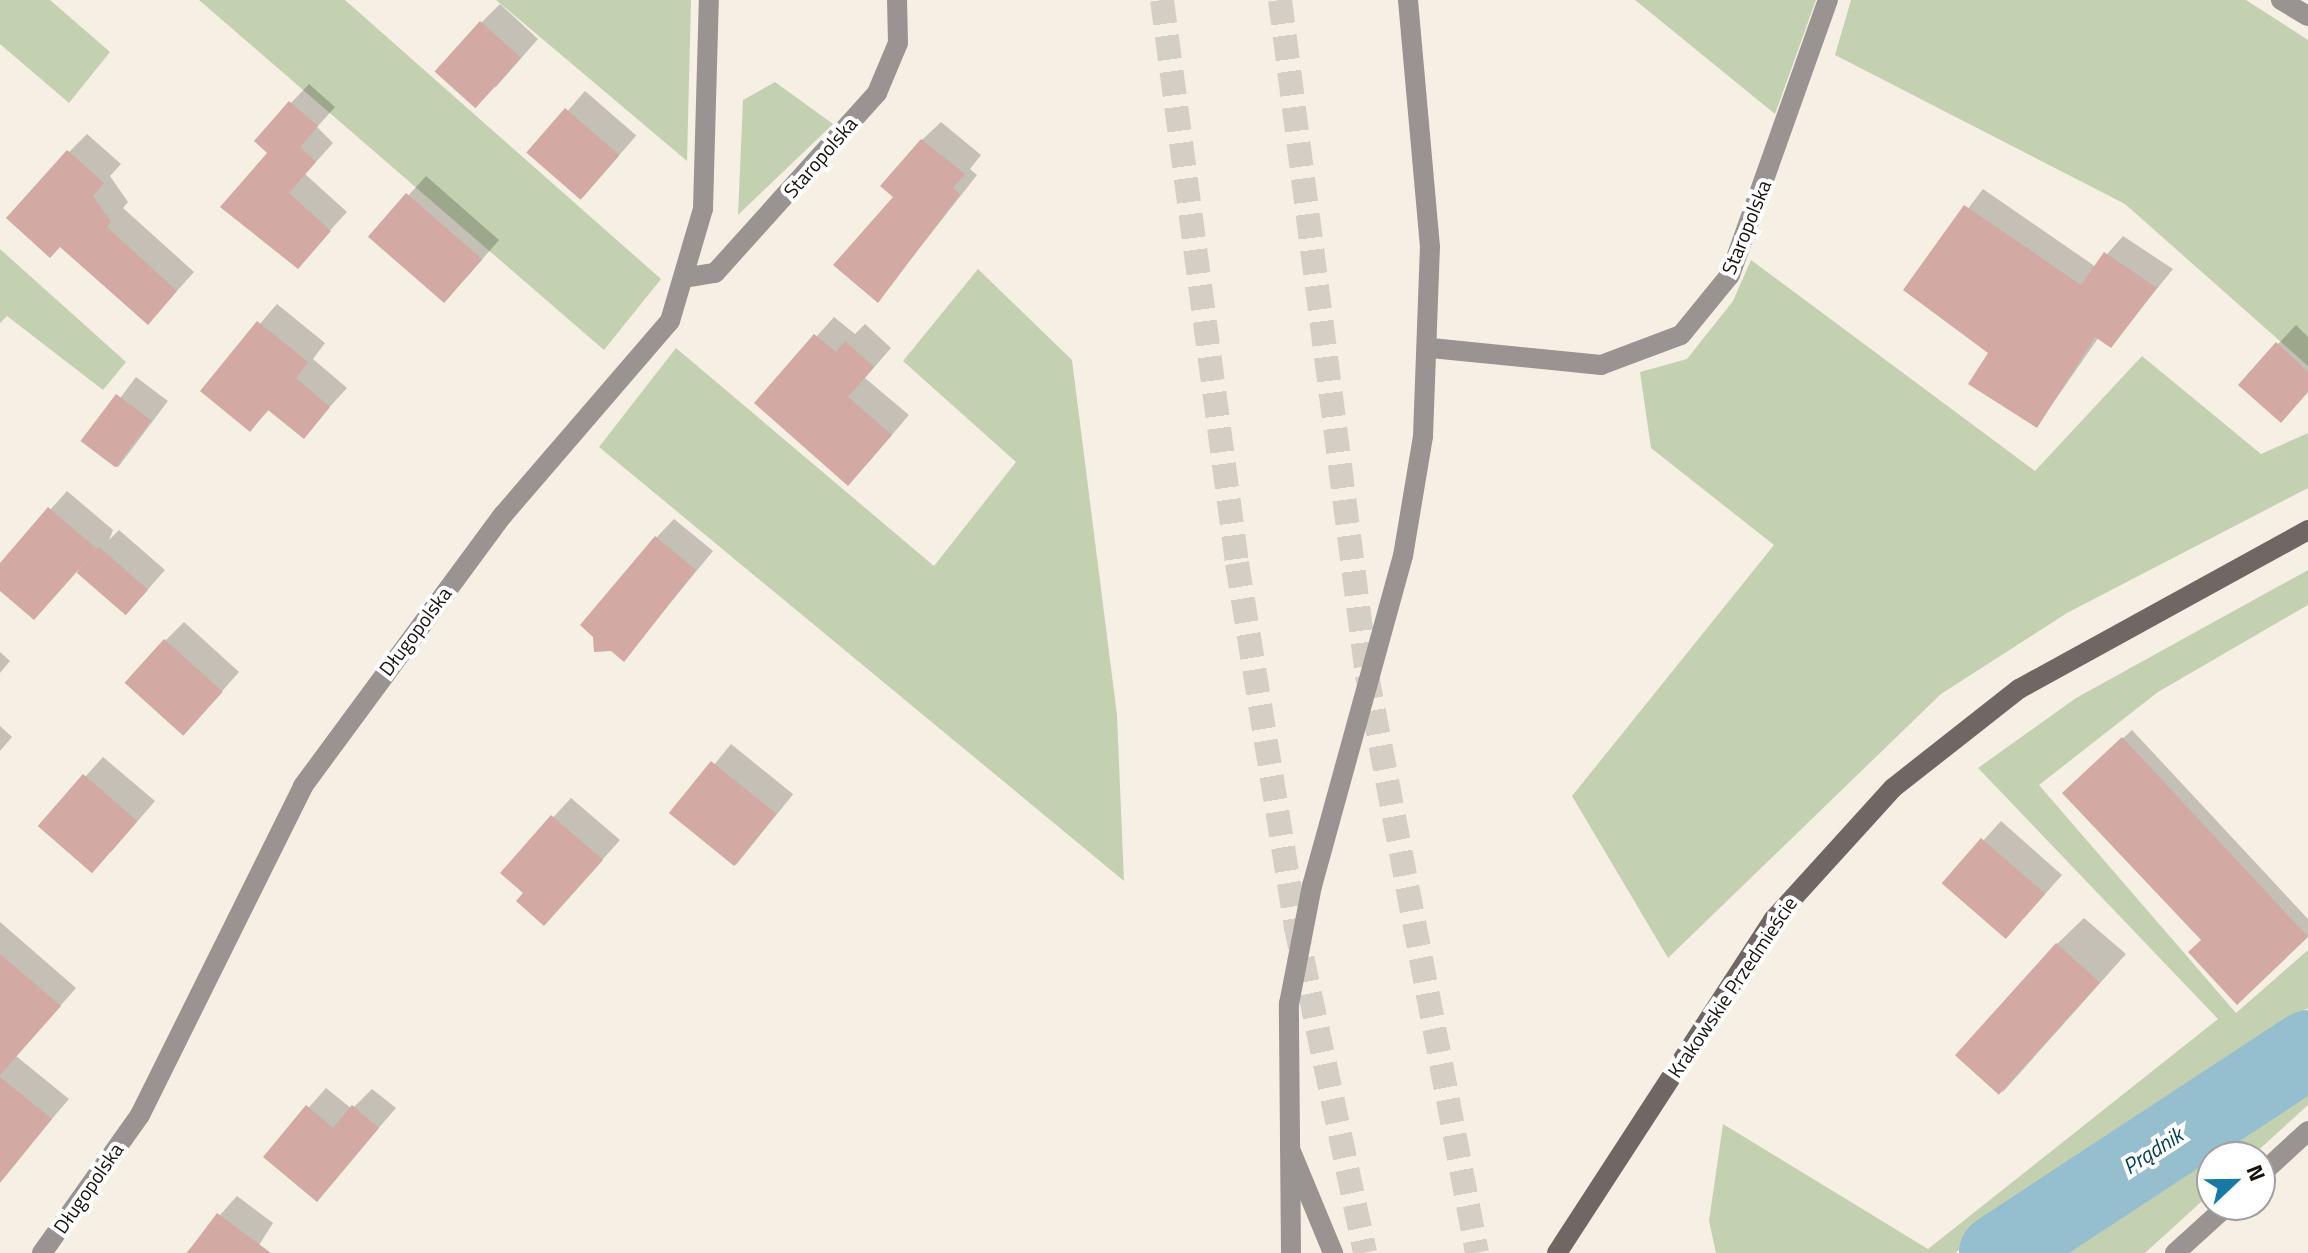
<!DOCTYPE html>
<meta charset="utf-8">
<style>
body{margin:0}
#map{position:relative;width:2308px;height:1253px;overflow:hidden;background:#f6f0e4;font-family:"Titillium Web",sans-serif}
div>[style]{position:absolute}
.green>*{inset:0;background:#c4d1b0}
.shadow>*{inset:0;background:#0003;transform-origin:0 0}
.river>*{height:78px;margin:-39px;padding:0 39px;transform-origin:39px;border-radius:39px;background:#95bece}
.building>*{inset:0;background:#d2a9a3;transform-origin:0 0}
.motorway-tunnel>*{height:24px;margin-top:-12px;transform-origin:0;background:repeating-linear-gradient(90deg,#d4cfc4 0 24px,transparent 0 36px)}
.minor>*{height:20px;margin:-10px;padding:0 10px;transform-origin:10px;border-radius:10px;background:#999391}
.tertiary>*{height:20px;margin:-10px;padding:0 10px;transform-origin:10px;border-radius:10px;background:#999391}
.secondary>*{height:20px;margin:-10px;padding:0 10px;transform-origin:10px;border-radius:10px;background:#706764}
span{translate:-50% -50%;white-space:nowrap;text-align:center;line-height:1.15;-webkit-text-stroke:8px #fff;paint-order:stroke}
.street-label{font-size:20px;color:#15120e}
.water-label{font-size:22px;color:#003f50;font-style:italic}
.north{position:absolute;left:2196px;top:1141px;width:80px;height:80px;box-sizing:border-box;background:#fff;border:2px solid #a1a09f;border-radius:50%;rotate:68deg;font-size:22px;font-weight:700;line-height:32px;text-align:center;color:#15120e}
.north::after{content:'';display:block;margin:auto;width:28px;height:36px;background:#1779a5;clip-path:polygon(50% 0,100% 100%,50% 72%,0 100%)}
</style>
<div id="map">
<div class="green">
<div style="clip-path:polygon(0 0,50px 0,110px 52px,69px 103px,0 44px)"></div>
<div style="clip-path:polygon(199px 0,345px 0,661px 279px,604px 350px)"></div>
<div style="clip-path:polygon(496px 0,691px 0,687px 161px)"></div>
<div style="clip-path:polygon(1635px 0,1816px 0,1775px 114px)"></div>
<div style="clip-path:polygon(1851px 0,2246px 0,2308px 40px,2308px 366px,2125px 204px,1835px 55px)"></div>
<div style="clip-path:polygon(775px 82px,833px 124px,738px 215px,743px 100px)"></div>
<div style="clip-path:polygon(0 249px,126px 362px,103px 390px,7px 316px,0 323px)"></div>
<div style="clip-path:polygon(1751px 260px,2035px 471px,2142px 356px,2261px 454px,2308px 433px,2308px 488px,2067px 613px,1941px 694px,1668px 958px,1572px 796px,1774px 545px,1651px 448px,1640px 372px,1687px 359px,1733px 301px)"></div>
<div style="clip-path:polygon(978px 269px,1072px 360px,1117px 715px,1124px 881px,599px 447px,676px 348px,934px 566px,1016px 462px,903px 361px)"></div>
<div style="clip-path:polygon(2308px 570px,2308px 605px,2158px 692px,2039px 785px,2236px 1013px,2308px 950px,2308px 1008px,1955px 1253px,1716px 1253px,1709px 1221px,1723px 1124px,1928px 1249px,2218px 1019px,1978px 768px,2076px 698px)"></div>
<div style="clip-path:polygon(2308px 1066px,2308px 1105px,2251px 1157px,2212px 1157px,2212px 1192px,2145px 1253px,2035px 1253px)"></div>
</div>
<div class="shadow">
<div style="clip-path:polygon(500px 4px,538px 39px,495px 88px,481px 23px)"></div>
<div style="clip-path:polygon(309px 84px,335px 107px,317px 127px,333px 143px,305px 174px,347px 212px,297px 266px,270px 153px,256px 140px)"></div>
<div style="left:585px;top:91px;width:68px;height:82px;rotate:41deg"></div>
<div style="clip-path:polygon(941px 122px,981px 155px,970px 169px,977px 175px,878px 301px,896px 197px,922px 140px)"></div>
<div style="clip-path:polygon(87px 134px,121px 164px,110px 176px,128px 202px,123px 208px,194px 272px,148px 323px,60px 245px,69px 152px)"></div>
<div style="clip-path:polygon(426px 176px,499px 240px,466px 278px,371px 237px)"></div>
<div style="clip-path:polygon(1983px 189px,2096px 267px,2123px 236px,2173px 269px,2111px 345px,2099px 337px,2037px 426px,1990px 353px,1906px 290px)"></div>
<div style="clip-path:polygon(277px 304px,325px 343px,313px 359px,347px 388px,303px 436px,270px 409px,250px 429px,203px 390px)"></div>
<div style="clip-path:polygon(834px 317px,855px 334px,865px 324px,891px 348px,865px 378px,909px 415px,866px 465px,757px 403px)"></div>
<div style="clip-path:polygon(2296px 325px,2308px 337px,2308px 391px,2278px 344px)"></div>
<div style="left:136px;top:377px;width:40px;height:83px;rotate:37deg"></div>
<div style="clip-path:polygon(67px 491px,113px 530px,109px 540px,119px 530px,165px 570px,143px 595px,77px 570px,0 588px,0 566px)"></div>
<div style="clip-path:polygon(674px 519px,713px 551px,624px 659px,656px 538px)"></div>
<div style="clip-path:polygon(184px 622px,239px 672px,201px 715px,165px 641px)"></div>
<div style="clip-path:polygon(0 652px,10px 661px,0 673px)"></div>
<div style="clip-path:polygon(0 726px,12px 737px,0 751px)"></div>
<div style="clip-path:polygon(2132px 730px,2308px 919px,2308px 936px,2237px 1002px,2204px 940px,2065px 793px)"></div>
<div style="left:731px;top:744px;width:80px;height:91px;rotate:39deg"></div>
<div style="clip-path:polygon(103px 757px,155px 801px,111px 852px,41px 826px)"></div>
<div style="clip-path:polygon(571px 798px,620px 840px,562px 905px,526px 893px,503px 872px)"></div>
<div style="clip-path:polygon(2001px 821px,2062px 875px,2024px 918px,1945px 883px)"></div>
<div style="clip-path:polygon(2084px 918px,2126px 954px,2002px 1093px,2057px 944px)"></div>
<div style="clip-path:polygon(0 922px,76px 988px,16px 1056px,69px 1099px,14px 1163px,0 1151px)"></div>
<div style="clip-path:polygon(326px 1088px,352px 1109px,372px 1089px,396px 1108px,317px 1199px,266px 1156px)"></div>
<div style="clip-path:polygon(237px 1196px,273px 1223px,254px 1253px,186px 1253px)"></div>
</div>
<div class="river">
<div style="left:1998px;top:1253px;width:371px;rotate:-33.3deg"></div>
</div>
<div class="building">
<div style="left:480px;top:21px;width:55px;height:68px;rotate:42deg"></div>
<div style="clip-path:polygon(289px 101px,318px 126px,300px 147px,316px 162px,289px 193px,331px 231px,298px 269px,220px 207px,267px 153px,254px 141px)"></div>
<div style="left:565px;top:108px;width:72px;height:59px;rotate:41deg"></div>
<div style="clip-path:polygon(921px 139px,965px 174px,953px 188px,960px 194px,878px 303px,833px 265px,893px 197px,880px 186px)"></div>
<div style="clip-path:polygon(67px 150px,104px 183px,93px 196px,111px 222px,107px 227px,177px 291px,148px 325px,60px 247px,50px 258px,6px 218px)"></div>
<div style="left:406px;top:193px;width:101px;height:58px;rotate:41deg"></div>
<div style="clip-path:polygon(1964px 205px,2081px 285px,2104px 252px,2157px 288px,2111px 348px,2095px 337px,2037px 428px,1968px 384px,1988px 353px,1903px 290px)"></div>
<div style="clip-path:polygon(257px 321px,308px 362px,296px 378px,330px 407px,304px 439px,268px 410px,250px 432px,200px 391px)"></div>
<div style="clip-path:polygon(814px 334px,836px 352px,845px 341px,874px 367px,848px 397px,892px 435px,848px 486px,754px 403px)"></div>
<div style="clip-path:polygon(2276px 342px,2308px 372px,2308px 392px,2281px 423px,2238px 385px)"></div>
<div style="left:116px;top:394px;width:44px;height:59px;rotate:37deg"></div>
<div style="clip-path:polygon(48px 507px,97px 549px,34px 620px,0 591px,0 563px)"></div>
<div style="clip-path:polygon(655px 536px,696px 570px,624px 662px,611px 651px,594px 652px,593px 637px,580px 625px)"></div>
<div style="left:99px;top:547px;width:65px;height:34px;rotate:41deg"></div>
<div style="left:164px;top:639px;width:79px;height:59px;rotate:42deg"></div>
<div style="clip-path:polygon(2122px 737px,2308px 937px,2237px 1005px,2188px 952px,2201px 940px,2062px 793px)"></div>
<div style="left:711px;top:761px;width:84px;height:67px;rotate:39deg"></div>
<div style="left:83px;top:774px;width:72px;height:69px;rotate:41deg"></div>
<div style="clip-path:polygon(551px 815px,603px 860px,544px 926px,516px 901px,523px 893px,500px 873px)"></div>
<div style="left:1981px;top:838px;width:85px;height:60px;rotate:41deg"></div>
<div style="left:2056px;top:943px;width:59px;height:151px;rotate:42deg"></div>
<div style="clip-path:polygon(0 954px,61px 1006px,0 1075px)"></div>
<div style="clip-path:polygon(0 1077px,52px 1119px,0 1183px)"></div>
<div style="clip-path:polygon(306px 1105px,333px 1128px,352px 1105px,379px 1128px,317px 1202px,263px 1157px)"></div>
<div style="clip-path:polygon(217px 1213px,271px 1253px,187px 1253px)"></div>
</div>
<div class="motorway-tunnel">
<div style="left:1162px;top:0;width:568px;rotate:82.41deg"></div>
<div style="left:1237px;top:563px;width:365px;rotate:80.8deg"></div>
<div style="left:1295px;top:923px;width:337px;rotate:78deg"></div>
<div style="left:1280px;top:0;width:681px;rotate:82.66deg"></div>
<div style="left:1367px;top:675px;width:588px;rotate:79.22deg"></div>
</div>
<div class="minor">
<div style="left:2281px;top:0;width:31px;rotate:31deg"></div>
<div style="left:689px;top:277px;width:26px;rotate:-9deg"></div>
<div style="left:715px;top:273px;width:242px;rotate:-48deg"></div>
<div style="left:877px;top:93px;width:54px;rotate:-67.2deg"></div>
<div style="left:898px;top:43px;width:43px;rotate:-91.3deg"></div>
<div style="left:1431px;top:348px;width:171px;rotate:5.7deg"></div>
<div style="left:1601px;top:365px;width:85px;rotate:-20.6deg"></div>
<div style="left:1681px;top:335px;width:77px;rotate:-50.8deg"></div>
<div style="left:1730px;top:275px;width:292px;rotate:-70.4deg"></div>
<div style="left:2260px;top:1175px;width:65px;rotate:-42.5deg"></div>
<div style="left:42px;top:1253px;width:169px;rotate:-54.6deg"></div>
<div style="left:140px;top:1115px;width:367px;rotate:-63.6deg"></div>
<div style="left:303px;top:786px;width:337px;rotate:-53.6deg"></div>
<div style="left:503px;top:515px;width:256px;rotate:-49.3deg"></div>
<div style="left:670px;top:321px;width:117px;rotate:-73.6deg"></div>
<div style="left:703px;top:209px;width:209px;rotate:-88.4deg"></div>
<div style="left:2175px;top:1253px;width:72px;rotate:-42.2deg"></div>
</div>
<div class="tertiary">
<div style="left:1290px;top:1149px;width:113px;rotate:67.5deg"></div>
<div style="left:1291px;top:1253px;width:249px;rotate:-90.5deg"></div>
<div style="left:1289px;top:1004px;width:120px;rotate:-79deg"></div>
<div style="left:1312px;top:886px;width:342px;rotate:-74.6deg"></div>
<div style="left:1403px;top:556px;width:122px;rotate:-80.5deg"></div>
<div style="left:1423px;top:436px;width:189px;rotate:-87.9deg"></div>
<div style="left:1430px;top:247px;width:248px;rotate:-95.1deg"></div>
</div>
<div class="secondary">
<div style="left:1557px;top:1253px;width:397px;rotate:-57deg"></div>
<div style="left:1773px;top:920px;width:178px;rotate:-47.7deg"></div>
<div style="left:1893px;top:788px;width:160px;rotate:-38.2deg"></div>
<div style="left:2019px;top:689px;width:330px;rotate:-28.8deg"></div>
</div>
<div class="street-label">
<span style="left:820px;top:157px;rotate:-49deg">Staropolska</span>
<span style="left:1746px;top:227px;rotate:-68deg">Staropolska</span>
<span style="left:415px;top:631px;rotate:-53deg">Długopolska</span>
<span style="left:1732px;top:987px;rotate:-56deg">Krakowskie Przedmieście</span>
<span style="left:88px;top:1188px;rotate:-55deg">Długopolska</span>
</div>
<div class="water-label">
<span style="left:2153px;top:1151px;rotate:-33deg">Prądnik</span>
</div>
<div class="north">N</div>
</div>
